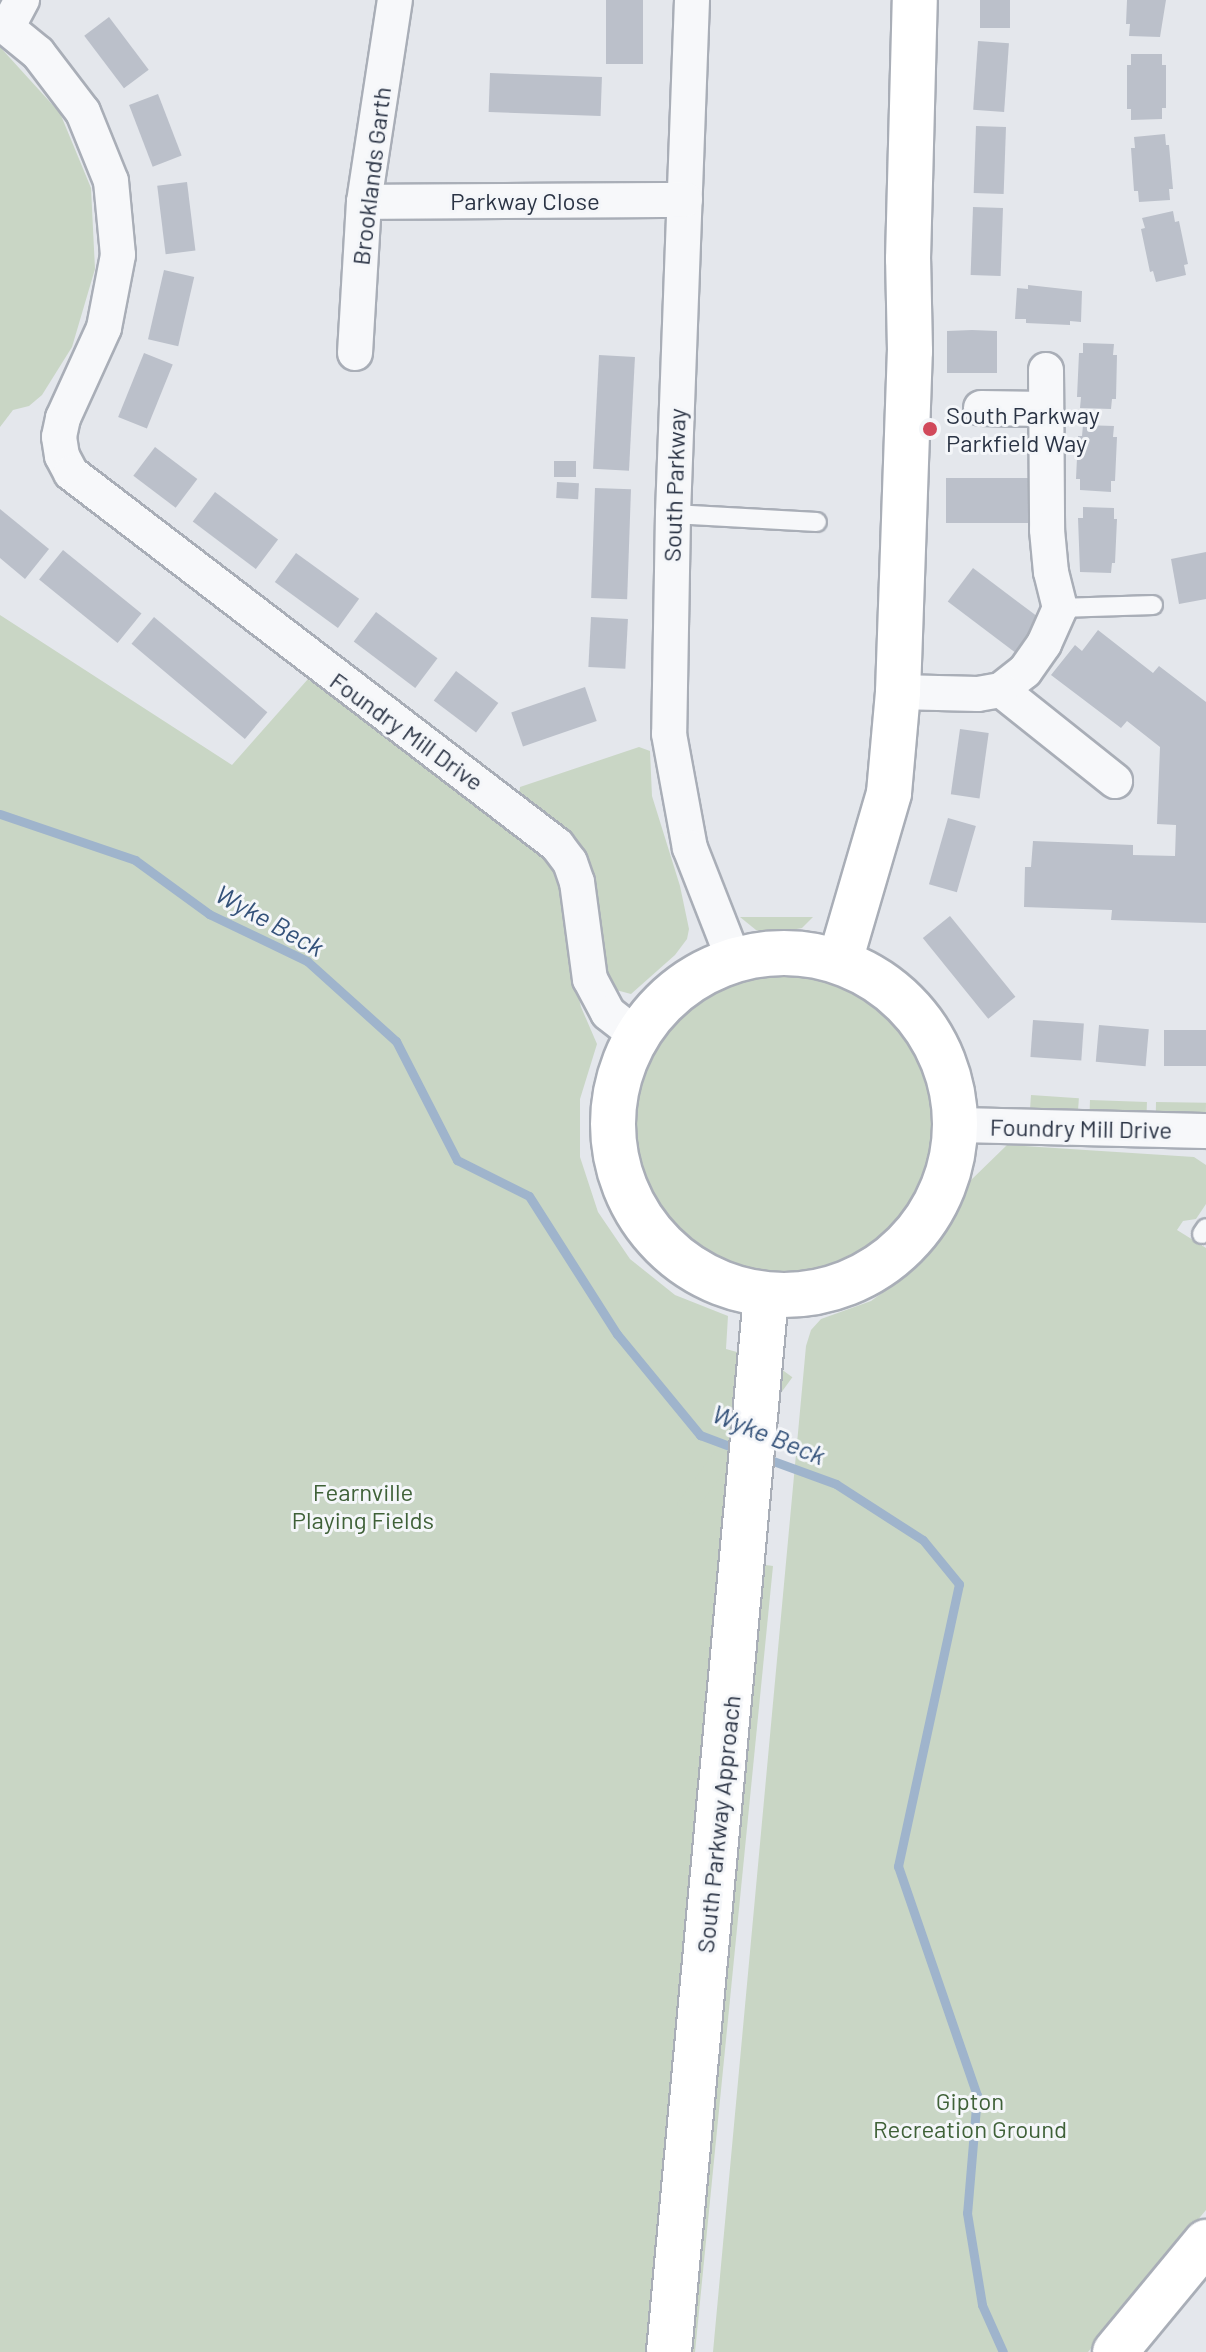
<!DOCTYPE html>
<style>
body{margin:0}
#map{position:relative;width:1206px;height:2352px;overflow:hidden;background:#e4e7ec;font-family:Barlow,sans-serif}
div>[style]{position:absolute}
.green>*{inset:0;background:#c9d6c5;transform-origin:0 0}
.round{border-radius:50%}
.stream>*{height:9px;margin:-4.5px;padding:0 4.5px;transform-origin:4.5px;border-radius:4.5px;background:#9fb4cc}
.building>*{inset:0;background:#bbc0ca;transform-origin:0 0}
.roads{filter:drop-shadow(2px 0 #a9aeb7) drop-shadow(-2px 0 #a9aeb7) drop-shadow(0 2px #a9aeb7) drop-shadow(0 -2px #a9aeb7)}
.lane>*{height:18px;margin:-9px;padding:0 9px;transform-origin:9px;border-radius:9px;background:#f7f8fa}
.street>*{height:34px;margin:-17px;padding:0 17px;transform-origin:17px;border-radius:17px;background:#f7f8fa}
.secondary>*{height:44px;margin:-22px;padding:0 22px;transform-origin:22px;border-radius:22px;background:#fff}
.secondary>.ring{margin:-22px;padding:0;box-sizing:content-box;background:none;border:44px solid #fff;border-radius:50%}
.dots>*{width:22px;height:22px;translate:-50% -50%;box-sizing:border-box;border:4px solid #f4f6f9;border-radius:50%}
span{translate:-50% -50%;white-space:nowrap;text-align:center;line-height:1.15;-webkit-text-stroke:6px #f4f6f9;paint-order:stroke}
.street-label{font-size:24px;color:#2b3445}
.poi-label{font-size:24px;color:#2b3445}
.left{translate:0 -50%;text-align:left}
.park-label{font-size:24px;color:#3f6138}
.water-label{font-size:26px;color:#34527a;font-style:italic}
</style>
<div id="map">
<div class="green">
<div style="clip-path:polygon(0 47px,60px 113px,91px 188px,95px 269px,72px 347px,42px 395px,29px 406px,13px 410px,0 427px)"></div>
<div style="clip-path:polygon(0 615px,232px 765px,308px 679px,542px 853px,558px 870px,573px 974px,581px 1007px,597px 1044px,580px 1099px,580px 1157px,598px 1212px,630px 1259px,675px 1295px,728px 1316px,726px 1349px,744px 1354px,653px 2352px,0 2352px)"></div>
<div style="clip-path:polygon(639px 747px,650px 751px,652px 796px,680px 886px,689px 929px,687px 939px,675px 955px,631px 994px,616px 990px,606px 979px,592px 878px,519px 797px,520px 787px)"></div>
<div style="clip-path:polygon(740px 917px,813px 917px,802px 928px,771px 934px,756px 930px)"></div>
<div class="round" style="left:632px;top:974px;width:300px;height:300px"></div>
<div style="left:1031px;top:1095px;width:48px;height:15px;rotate:4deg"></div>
<div style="left:1090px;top:1100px;width:57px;height:16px;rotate:2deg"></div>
<div style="left:1156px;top:1102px;width:50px;height:16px;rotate:1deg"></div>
<div style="clip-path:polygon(1007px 1145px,1194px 1157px,1206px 1165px,1206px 1204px,1196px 1219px,1183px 1221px,1177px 1230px,1206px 1248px,1206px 2210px,1088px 2352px,713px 2352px,806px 1346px,811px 1330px,821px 1319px,871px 1301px,914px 1270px,947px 1230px,969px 1182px)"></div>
<div style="left:777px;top:1366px;width:19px;height:171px;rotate:36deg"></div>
<div style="clip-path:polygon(758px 1564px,773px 1566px,695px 2352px,684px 2352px)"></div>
</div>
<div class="stream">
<div style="left:0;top:814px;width:143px;rotate:18.8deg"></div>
<div style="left:135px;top:860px;width:92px;rotate:36.1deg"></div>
<div style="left:209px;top:914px;width:109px;rotate:25.6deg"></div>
<div style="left:307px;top:961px;width:120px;rotate:42deg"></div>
<div style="left:396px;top:1041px;width:134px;rotate:62.9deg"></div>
<div style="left:457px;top:1160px;width:80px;rotate:26.6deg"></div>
<div style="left:529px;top:1196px;width:164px;rotate:57.5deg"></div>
<div style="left:617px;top:1334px;width:131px;rotate:50.6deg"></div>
<div style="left:700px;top:1435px;width:43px;rotate:20.6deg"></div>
<div style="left:762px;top:1457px;width:79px;rotate:20deg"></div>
<div style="left:836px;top:1484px;width:103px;rotate:32.8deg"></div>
<div style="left:923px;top:1540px;width:57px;rotate:50.7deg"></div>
<div style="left:959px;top:1584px;width:289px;rotate:102.2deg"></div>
<div style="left:898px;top:1866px;width:242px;rotate:71deg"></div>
<div style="left:977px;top:2095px;width:118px;rotate:94.8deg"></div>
<div style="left:967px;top:2213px;width:93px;rotate:80.7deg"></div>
<div style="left:982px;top:2305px;width:51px;rotate:65.9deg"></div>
</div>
<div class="building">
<div style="left:606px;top:0;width:37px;height:64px"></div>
<div style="left:980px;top:0;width:30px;height:28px"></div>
<div style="clip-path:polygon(1127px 0,1166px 0,1160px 37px,1129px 36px,1130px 24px,1126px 24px)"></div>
<div style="left:109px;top:17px;width:66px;height:31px;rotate:53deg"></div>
<div style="left:978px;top:41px;width:31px;height:69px;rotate:4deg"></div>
<div style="clip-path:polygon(1131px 54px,1162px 54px,1162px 65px,1166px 65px,1166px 108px,1162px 108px,1162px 119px,1131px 120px,1131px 109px,1127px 109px,1127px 65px,1131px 65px)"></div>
<div style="left:490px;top:73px;width:112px;height:39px;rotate:2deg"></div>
<div style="left:158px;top:94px;width:66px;height:31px;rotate:69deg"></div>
<div style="left:976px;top:126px;width:30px;height:67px;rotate:2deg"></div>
<div style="clip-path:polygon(1165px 134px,1166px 145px,1169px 145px,1173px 189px,1169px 189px,1170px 200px,1139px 202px,1138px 191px,1134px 191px,1131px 148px,1135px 148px,1134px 137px)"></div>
<div style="left:187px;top:182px;width:69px;height:30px;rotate:83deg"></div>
<div style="left:973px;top:207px;width:30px;height:68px;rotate:2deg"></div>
<div style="clip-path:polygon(1173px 211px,1175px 222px,1179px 221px,1188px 264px,1184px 265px,1186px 275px,1156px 282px,1153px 271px,1150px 272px,1141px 229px,1145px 228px,1142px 218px)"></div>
<div style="left:164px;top:270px;width:31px;height:71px;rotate:13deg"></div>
<div style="clip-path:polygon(1028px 285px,1082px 291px,1081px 322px,1070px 321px,1070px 325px,1026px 323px,1026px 319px,1015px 319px,1017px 288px,1028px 289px)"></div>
<div style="clip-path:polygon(972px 330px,997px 331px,997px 373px,947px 373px,947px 331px)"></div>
<div style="clip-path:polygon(1083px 343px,1114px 344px,1113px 355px,1117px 355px,1116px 399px,1112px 399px,1111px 409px,1080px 408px,1081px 397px,1077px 397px,1079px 353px,1083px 353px)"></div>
<div style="left:144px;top:353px;width:31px;height:69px;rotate:22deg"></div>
<div style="left:599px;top:355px;width:36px;height:114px;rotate:3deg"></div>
<div style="clip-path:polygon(1083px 425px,1114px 426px,1113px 437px,1117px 437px,1115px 481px,1111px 481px,1111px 492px,1080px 490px,1080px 479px,1076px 479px,1078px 436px,1082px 436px)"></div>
<div style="left:155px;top:447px;width:53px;height:36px;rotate:37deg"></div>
<div style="left:554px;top:461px;width:22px;height:16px"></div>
<div style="left:946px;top:478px;width:83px;height:45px"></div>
<div style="left:557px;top:482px;width:22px;height:16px;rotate:3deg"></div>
<div style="left:595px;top:488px;width:36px;height:110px;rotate:2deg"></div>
<div style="left:215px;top:492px;width:79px;height:37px;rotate:37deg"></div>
<div style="clip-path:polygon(1083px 507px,1114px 508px,1114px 519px,1117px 519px,1115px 563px,1112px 563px,1111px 573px,1080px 572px,1078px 518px,1083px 518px)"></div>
<div style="clip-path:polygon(0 509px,49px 549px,25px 579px,0 558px)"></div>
<div style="left:63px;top:550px;width:101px;height:38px;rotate:39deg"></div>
<div style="clip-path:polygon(1206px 552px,1206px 599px,1179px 604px,1171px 559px)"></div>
<div style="left:296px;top:553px;width:78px;height:36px;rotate:36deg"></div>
<div style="left:973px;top:568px;width:87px;height:42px;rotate:37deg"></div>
<div style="left:376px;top:612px;width:77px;height:37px;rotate:37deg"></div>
<div style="left:154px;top:617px;width:148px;height:35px;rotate:40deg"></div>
<div style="left:591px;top:617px;width:37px;height:50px;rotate:3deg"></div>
<div style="clip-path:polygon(1098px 630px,1153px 673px,1159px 666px,1206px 702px,1206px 923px,1111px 920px,1112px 910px,1024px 907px,1025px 867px,1031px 867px,1033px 841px,1133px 845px,1133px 855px,1175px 856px,1176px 825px,1157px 824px,1160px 747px,1127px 721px,1121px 728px,1051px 675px,1075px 645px,1082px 651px)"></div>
<div style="left:456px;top:671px;width:53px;height:37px;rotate:37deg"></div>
<div style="left:585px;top:687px;width:36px;height:78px;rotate:71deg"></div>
<div style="left:960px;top:729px;width:29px;height:66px;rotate:8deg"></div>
<div style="left:948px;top:818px;width:29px;height:69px;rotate:16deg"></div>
<div style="left:950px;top:916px;width:104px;height:35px;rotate:51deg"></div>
<div style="left:1033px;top:1020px;width:51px;height:37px;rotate:4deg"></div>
<div style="left:1099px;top:1025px;width:50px;height:37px;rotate:5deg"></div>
<div style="left:1164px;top:1030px;width:42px;height:36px"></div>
</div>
<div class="roads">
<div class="lane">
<div style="left:673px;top:514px;width:144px;rotate:3.2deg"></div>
<div style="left:1060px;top:608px;width:93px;rotate:-1.8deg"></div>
<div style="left:1202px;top:1234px;width:7px;rotate:-56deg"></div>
</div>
<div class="street">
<div style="left:692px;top:0;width:514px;rotate:92.12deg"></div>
<div style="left:673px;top:514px;width:220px;rotate:91deg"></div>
<div style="left:669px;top:734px;width:116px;rotate:79.6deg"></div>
<div style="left:690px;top:848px;width:120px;rotate:68.6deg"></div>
<div style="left:0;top:22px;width:49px;rotate:39.2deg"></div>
<div style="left:38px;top:53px;width:74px;rotate:52.7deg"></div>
<div style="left:83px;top:112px;width:74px;rotate:67.9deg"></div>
<div style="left:111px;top:181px;width:74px;rotate:84.6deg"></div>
<div style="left:118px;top:255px;width:74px;rotate:100.9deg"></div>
<div style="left:104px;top:328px;width:99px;rotate:114.5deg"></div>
<div style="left:63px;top:418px;width:19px;rotate:102deg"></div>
<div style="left:59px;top:437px;width:19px;rotate:81deg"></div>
<div style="left:62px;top:456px;width:19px;rotate:62deg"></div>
<div style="left:71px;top:473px;width:612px;rotate:37.43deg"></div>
<div style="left:557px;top:845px;width:21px;rotate:53deg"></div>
<div style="left:570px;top:862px;width:21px;rotate:71deg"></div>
<div style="left:577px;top:882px;width:98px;rotate:82.4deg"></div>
<div style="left:590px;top:979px;width:38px;rotate:62deg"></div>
<div style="left:608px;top:1013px;width:36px;rotate:38deg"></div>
<div style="left:8px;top:26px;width:30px;rotate:-62deg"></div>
<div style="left:364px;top:202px;width:321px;rotate:-0.4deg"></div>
<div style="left:355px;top:353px;width:151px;rotate:-86.6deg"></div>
<div style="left:364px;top:202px;width:204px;rotate:-81.3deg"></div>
<div style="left:1046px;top:370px;width:160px;rotate:89.6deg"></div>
<div style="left:1047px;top:530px;width:42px;rotate:84.6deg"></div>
<div style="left:1051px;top:572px;width:37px;rotate:76deg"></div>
<div style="left:1060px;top:608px;width:39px;rotate:114deg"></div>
<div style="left:1044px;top:644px;width:33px;rotate:125deg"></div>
<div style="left:1025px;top:671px;width:31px;rotate:142deg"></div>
<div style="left:1001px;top:690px;width:146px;rotate:38.6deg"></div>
<div style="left:981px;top:408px;width:64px;rotate:0.9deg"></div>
<div style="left:898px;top:692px;width:80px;rotate:1.4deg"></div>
<div style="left:978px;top:694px;width:23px;rotate:-10deg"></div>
<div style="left:957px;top:1125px;width:249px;rotate:1.4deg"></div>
</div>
<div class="secondary">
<div class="ring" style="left:613px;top:953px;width:298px;height:298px"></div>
<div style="left:840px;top:961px;width:175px;rotate:-73.7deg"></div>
<div style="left:889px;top:793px;width:101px;rotate:-84.9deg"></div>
<div style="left:898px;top:692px;width:341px;rotate:-88deg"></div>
<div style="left:910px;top:351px;width:92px;rotate:-91.2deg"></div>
<div style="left:908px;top:259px;width:259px;rotate:-88.5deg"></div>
<div style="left:669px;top:2352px;width:1060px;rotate:-84.75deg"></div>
<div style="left:1115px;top:2352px;width:143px;rotate:-50.4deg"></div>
</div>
</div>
<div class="dots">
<div style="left:930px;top:429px;background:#d1495b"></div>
</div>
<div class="street-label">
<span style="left:371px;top:176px;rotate:-83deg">Brooklands Garth</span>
<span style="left:525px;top:201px">Parkway Close</span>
<span style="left:674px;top:485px;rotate:-88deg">South Parkway</span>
<span style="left:407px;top:731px;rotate:36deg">Foundry Mill Drive</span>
<span style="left:1081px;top:1128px;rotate:1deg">Foundry Mill Drive</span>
<span style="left:718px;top:1824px;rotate:-84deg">South Parkway Approach</span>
</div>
<div class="poi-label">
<span class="left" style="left:946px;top:429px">South Parkway<br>Parkfield Way</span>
</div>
<div class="park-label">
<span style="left:363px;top:1506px">Fearnville<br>Playing Fields</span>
<span style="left:970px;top:2115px">Gipton<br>Recreation Ground</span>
</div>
<div class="water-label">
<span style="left:270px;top:920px;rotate:29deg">Wyke Beck</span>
<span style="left:769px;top:1434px;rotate:22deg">Wyke Beck</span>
</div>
</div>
